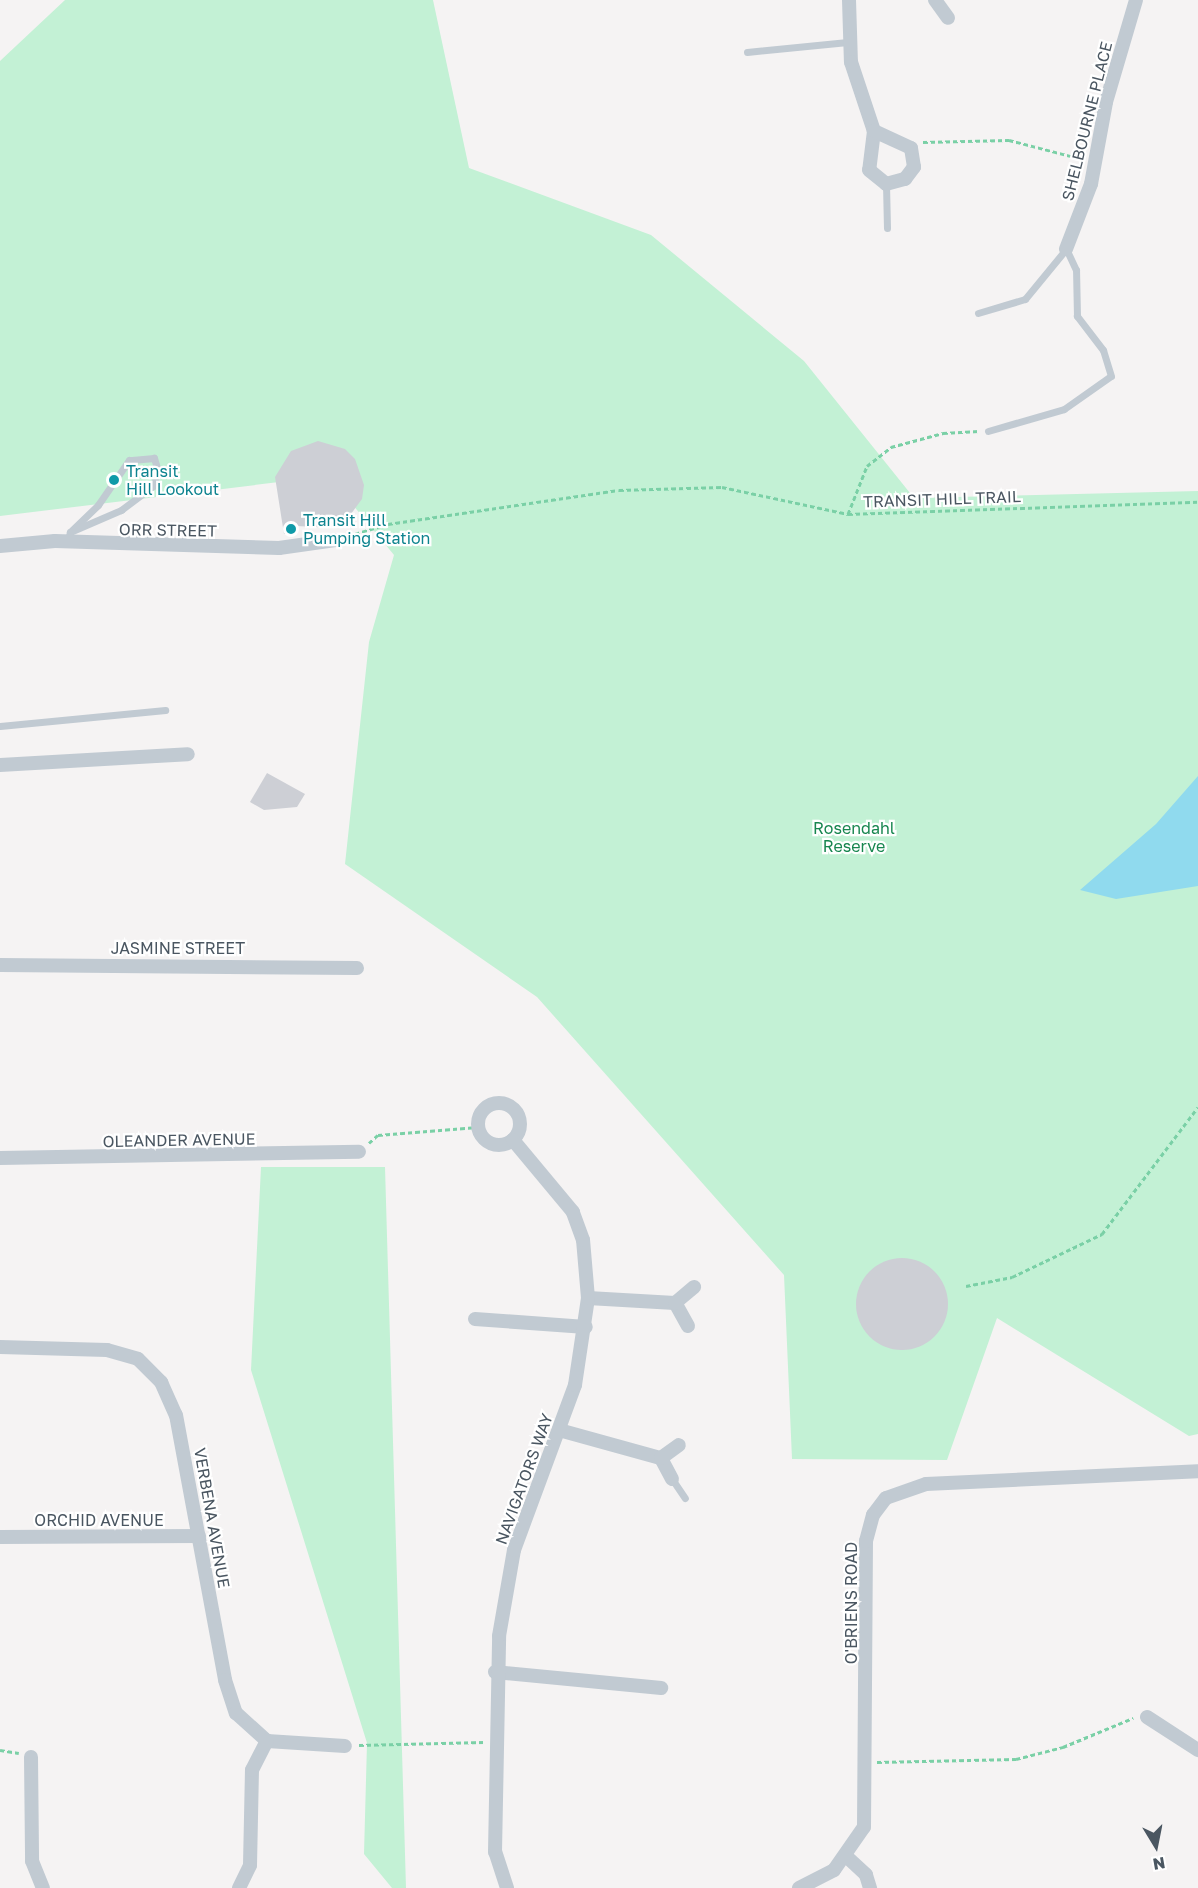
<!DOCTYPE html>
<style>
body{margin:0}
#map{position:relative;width:1198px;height:1888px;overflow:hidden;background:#f5f3f3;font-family:"Golos Text",sans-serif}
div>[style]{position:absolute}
.green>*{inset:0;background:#c3f1d5}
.water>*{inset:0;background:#90daee}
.building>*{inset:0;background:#cdcfd5}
.round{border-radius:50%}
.path>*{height:3px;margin-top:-1.5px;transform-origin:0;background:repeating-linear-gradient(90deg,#7ad0a6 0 4.5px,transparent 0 7.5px)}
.service>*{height:7px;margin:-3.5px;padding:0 3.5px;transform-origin:3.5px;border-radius:3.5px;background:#c1cad2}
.minor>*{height:14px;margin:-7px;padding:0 7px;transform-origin:7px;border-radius:7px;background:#c1cad2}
.minor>.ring{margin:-7px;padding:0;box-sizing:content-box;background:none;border:14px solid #c1cad2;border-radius:50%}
.dots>*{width:16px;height:16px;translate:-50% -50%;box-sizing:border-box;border:3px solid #fff;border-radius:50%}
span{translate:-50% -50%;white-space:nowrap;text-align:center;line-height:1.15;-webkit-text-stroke:4.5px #fff;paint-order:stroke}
.street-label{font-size:16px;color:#4a5661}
.culture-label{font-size:16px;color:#0d838f}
.left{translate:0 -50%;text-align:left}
.park-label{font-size:16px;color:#17864f}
.north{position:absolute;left:1126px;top:1816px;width:60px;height:60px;-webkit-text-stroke:4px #fff;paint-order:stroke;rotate:170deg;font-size:16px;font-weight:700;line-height:24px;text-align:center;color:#4a5661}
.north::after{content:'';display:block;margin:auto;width:21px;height:27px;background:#4a5661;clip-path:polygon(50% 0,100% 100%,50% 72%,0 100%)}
</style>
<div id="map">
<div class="green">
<div style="clip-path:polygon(65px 0,433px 0,469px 168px,651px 235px,804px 361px,914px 498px,1198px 491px,1198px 1434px,1189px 1436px,997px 1318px,947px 1460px,792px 1459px,784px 1275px,537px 997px,345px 864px,369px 642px,394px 555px,329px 476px,0 516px,0 61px)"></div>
<div style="clip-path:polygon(261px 1167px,385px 1167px,406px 1888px,392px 1888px,364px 1854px,367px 1743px,251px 1370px)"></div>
</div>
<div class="water">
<div style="clip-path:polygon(1198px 776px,1198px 886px,1116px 899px,1080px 890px,1156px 824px)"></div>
</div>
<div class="building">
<div style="clip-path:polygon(318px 441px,345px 449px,355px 459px,364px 485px,362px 499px,345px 522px,332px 528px,297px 526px,297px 534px,284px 534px,275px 477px,291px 451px)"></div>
<div style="clip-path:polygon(267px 773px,305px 794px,297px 807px,264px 810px,250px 802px)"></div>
<div class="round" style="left:856px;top:1258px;width:92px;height:92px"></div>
</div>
<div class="path">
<div style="left:923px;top:142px;width:86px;rotate:-1.3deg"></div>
<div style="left:1009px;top:140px;width:75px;rotate:14.6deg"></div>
<div style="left:848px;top:514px;width:52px;rotate:-68.4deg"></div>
<div style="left:867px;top:466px;width:31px;rotate:-38deg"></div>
<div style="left:891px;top:447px;width:54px;rotate:-15.1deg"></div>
<div style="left:943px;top:433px;width:36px;rotate:-3deg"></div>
<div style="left:348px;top:536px;width:42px;rotate:-16.7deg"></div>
<div style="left:388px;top:524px;width:233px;rotate:-8.4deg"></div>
<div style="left:619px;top:490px;width:103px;rotate:-1.7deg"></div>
<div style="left:722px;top:487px;width:129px;rotate:12.1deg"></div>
<div style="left:848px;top:514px;width:350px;rotate:-2deg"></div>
<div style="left:369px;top:1143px;width:12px;rotate:-42deg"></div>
<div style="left:378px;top:1135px;width:100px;rotate:-4.6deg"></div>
<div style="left:966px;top:1286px;width:47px;rotate:-11.1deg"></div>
<div style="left:1012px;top:1277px;width:100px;rotate:-25.5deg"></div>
<div style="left:1102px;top:1234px;width:159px;rotate:-52.9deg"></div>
<div style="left:359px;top:1745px;width:125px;rotate:-1.4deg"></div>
<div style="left:0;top:1750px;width:19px;rotate:9deg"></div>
<div style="left:877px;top:1762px;width:139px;rotate:-1.2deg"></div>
<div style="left:1016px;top:1759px;width:49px;rotate:-14.3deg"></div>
<div style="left:1063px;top:1747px;width:76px;rotate:-22.5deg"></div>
</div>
<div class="service">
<div style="left:747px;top:52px;width:101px;rotate:-5.7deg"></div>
<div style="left:886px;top:184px;width:44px;rotate:88.7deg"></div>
<div style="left:978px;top:313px;width:49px;rotate:-16.6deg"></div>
<div style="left:1025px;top:299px;width:65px;rotate:-50.6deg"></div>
<div style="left:988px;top:431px;width:79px;rotate:-16.1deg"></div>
<div style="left:1064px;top:409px;width:57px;rotate:-35.1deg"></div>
<div style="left:1111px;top:376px;width:27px;rotate:-107deg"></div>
<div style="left:1103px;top:350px;width:43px;rotate:-127.4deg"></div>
<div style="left:1077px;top:316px;width:46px;rotate:-91.2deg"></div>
<div style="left:1076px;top:270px;width:23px;rotate:-115deg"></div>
<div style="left:67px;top:542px;width:10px;rotate:-73deg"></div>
<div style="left:70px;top:532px;width:56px;rotate:-23.3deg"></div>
<div style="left:121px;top:510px;width:40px;rotate:-37deg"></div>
<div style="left:153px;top:486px;width:16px;rotate:-72deg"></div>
<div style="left:158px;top:471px;width:14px;rotate:-107deg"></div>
<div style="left:154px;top:458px;width:25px;rotate:175deg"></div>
<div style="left:129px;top:460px;width:55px;rotate:124.6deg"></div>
<div style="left:98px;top:505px;width:39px;rotate:136deg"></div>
<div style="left:0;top:726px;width:166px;rotate:-5.5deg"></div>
<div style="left:672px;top:1479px;width:23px;rotate:56deg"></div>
</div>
<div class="minor">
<div style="left:849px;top:0;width:62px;rotate:88.2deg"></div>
<div style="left:851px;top:62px;width:73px;rotate:71.6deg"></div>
<div style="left:874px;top:131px;width:39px;rotate:97deg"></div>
<div style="left:869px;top:170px;width:22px;rotate:39deg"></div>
<div style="left:886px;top:184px;width:20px;rotate:-15deg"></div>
<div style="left:905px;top:179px;width:15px;rotate:-53deg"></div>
<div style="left:914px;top:167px;width:19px;rotate:-99deg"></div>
<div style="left:911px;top:148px;width:41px;rotate:-155.3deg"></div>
<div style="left:935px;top:0;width:22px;rotate:54deg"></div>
<div style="left:1066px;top:249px;width:70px;rotate:-69deg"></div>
<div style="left:1091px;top:184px;width:83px;rotate:-79.6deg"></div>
<div style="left:1106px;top:102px;width:106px;rotate:-73.6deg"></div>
<div style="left:0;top:546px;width:55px;rotate:-5.2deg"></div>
<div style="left:55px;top:541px;width:224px;rotate:1.8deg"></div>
<div style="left:279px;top:548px;width:57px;rotate:-8.1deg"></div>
<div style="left:0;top:765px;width:188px;rotate:-3.3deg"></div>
<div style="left:0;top:965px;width:357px;rotate:0.5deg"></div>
<div class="ring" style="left:478px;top:1103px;width:28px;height:28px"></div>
<div style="left:0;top:1158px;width:359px;rotate:-1deg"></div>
<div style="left:588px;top:1298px;width:87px;rotate:3.3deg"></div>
<div style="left:475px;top:1319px;width:111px;rotate:4.1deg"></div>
<div style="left:688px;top:1326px;width:26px;rotate:-119deg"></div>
<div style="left:675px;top:1303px;width:25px;rotate:-40deg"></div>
<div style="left:0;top:1347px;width:107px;rotate:1.6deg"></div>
<div style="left:107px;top:1350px;width:32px;rotate:16deg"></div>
<div style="left:138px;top:1359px;width:33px;rotate:45deg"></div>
<div style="left:161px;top:1382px;width:36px;rotate:66deg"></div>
<div style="left:176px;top:1415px;width:269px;rotate:79.5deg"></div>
<div style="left:225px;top:1680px;width:35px;rotate:72deg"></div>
<div style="left:236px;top:1713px;width:42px;rotate:42.1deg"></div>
<div style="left:267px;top:1741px;width:78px;rotate:3.7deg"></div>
<div style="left:559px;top:1430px;width:106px;rotate:15.4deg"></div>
<div style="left:672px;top:1479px;width:24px;rotate:-118deg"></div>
<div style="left:661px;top:1458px;width:22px;rotate:-36deg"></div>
<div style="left:0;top:1537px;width:199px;rotate:-0.3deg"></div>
<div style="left:495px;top:1672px;width:167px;rotate:5.5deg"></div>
<div style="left:1147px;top:1717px;width:61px;rotate:32.9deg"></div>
<div style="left:31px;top:1757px;width:104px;rotate:89.4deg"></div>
<div style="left:32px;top:1861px;width:29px;rotate:68deg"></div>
<div style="left:847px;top:1857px;width:26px;rotate:43deg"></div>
<div style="left:866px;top:1875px;width:14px;rotate:73deg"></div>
<div style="left:239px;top:1888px;width:25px;rotate:-64deg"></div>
<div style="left:250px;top:1865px;width:95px;rotate:-88.8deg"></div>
<div style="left:252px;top:1770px;width:33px;rotate:-63deg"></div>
<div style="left:507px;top:1888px;width:38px;rotate:-108deg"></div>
<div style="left:495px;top:1852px;width:216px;rotate:-88.9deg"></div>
<div style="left:499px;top:1636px;width:87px;rotate:-80.1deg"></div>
<div style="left:514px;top:1550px;width:176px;rotate:-69.7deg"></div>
<div style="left:575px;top:1385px;width:88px;rotate:-81.5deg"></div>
<div style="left:588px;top:1298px;width:58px;rotate:-94.9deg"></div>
<div style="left:583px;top:1240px;width:30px;rotate:-110deg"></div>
<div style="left:573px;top:1212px;width:94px;rotate:-129.8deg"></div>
<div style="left:799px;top:1888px;width:39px;rotate:-27deg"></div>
<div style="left:834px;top:1870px;width:52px;rotate:-55.1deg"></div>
<div style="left:864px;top:1827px;width:286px;rotate:-89.6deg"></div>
<div style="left:866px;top:1541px;width:27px;rotate:-75deg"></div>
<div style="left:873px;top:1515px;width:21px;rotate:-53deg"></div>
<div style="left:886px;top:1498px;width:42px;rotate:-19.3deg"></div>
<div style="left:926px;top:1484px;width:272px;rotate:-2.7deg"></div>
</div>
<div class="dots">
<div style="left:114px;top:480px;background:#0f9aa8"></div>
<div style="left:291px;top:529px;background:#0f9aa8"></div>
</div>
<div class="street-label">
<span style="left:1087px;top:121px;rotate:-76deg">SHELBOURNE PLACE</span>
<span style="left:942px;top:499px;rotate:-2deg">TRANSIT HILL TRAIL</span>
<span style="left:168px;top:530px;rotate:1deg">ORR STREET</span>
<span style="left:178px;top:948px">JASMINE STREET</span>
<span style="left:179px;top:1140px;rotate:-1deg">OLEANDER AVENUE</span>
<span style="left:524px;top:1479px;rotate:-70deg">NAVIGATORS WAY</span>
<span style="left:212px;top:1518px;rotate:80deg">VERBENA AVENUE</span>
<span style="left:99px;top:1520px">ORCHID AVENUE</span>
<span style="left:851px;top:1603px;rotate:-90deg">O'BRIENS ROAD</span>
</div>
<div class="culture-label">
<span class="left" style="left:126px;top:480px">Transit<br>Hill Lookout</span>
<span class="left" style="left:303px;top:529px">Transit Hill<br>Pumping Station</span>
</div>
<div class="park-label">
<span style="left:854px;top:837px">Rosendahl<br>Reserve</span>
</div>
<div class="north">N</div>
</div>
